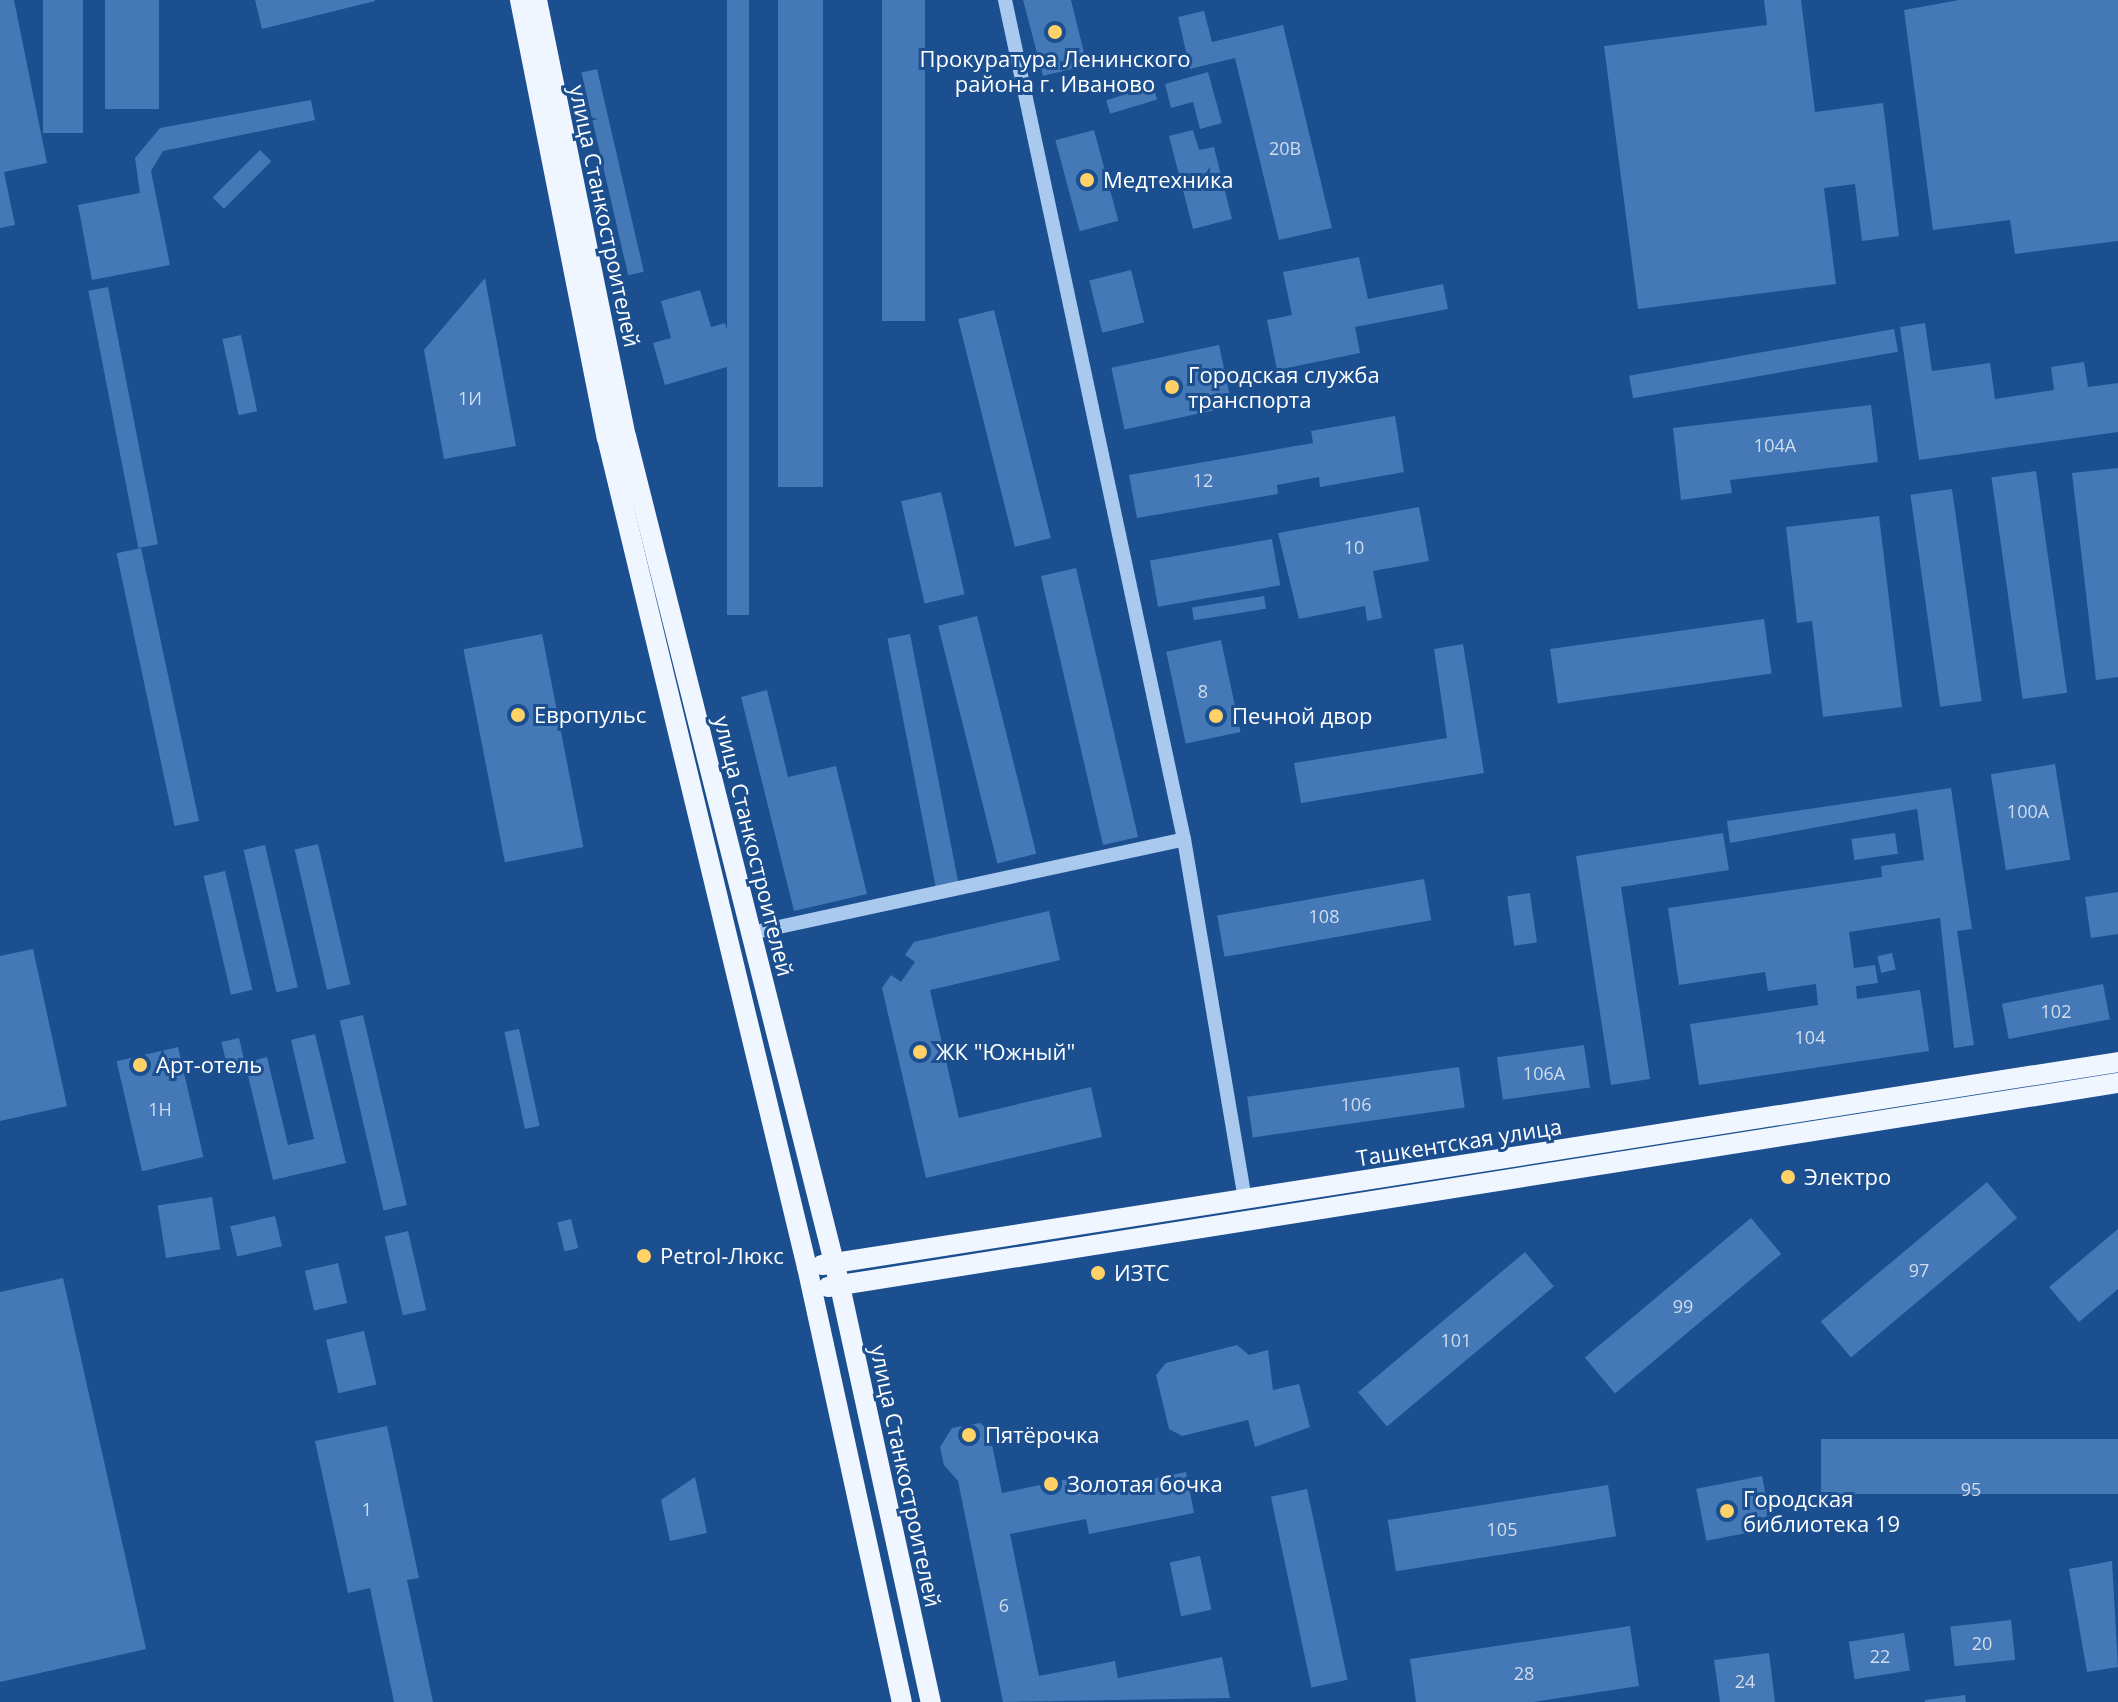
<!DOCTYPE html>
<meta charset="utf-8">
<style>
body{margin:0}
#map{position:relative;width:2118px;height:1702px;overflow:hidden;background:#1b4f8f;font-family:"Open Sans",sans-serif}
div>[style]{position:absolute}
.building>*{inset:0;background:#4478b7;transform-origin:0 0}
.minor>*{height:14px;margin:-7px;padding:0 7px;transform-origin:7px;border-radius:7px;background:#a9c9ee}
.major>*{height:20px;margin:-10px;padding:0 10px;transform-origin:10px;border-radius:10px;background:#f0f6ff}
.dots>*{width:22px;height:22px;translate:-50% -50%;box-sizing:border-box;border:4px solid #1b4f8f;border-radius:50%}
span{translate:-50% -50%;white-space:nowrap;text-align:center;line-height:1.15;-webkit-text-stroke:6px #1b4f8f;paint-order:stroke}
.number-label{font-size:18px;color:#d0dded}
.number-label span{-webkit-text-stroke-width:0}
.poi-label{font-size:22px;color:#fff}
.left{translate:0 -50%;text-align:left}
.street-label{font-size:22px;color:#fff}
</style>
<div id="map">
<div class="building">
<div style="clip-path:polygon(0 0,14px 0,47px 163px,4px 172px,15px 225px,0 228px)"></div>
<div style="left:43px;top:0;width:40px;height:133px"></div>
<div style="left:105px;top:0;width:54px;height:109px"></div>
<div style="clip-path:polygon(255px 0,375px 0,375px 1px,262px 29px)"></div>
<div style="left:727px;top:0;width:22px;height:615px"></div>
<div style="left:778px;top:0;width:45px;height:487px"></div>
<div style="left:882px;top:0;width:43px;height:321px"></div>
<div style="clip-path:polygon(1023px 0,1071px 0,1087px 65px,1043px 76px)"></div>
<div style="clip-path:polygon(1764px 0,1801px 0,1815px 112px,1883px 103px,1899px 236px,1862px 241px,1855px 184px,1824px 188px,1836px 284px,1638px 309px,1604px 46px,1767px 25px)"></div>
<div style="clip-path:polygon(1959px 0,2118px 0,2118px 241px,2015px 254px,2010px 220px,1933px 230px,1904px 10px)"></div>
<div style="clip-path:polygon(1204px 11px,1212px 42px,1283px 25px,1332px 228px,1279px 240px,1235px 58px,1190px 69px,1178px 17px)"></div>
<div style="left:597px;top:69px;width:208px;height:16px;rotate:77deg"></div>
<div style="clip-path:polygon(1208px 72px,1222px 123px,1200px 129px,1193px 102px,1171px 108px,1165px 84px)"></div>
<div style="left:1153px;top:86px;width:14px;height:49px;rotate:73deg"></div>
<div style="clip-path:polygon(311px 100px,315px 120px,163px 151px,151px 171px,170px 265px,92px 280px,78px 205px,140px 193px,135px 158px,160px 128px)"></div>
<div style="left:1094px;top:130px;width:94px;height:40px;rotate:75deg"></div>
<div style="clip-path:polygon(1193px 130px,1199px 150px,1214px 147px,1232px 219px,1193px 229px,1169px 136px)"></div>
<div style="left:260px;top:150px;width:16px;height:67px;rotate:45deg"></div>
<div style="clip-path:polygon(1359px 257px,1368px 299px,1443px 284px,1448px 309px,1355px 327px,1360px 353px,1277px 370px,1267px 320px,1292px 315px,1283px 272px)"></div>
<div style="left:1131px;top:270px;width:54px;height:43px;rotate:76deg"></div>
<div style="clip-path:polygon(485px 278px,516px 446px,444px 459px,424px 350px)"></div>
<div style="left:108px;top:287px;width:262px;height:20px;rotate:79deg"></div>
<div style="clip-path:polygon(700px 290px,711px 327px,725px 323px,737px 364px,665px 385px,653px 343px,671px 338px,661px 301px)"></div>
<div style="left:994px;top:310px;width:235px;height:37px;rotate:76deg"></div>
<div style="clip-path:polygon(1925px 323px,1932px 371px,1990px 363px,1995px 399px,2054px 390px,2051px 367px,2084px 362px,2088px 387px,2118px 383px,2118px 432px,1919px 460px,1900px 327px)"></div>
<div style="left:1894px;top:329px;width:23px;height:269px;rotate:80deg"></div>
<div style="left:241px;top:335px;width:78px;height:19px;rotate:78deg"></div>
<div style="left:1219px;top:345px;width:63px;height:110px;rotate:78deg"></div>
<div style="clip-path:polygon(1871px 405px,1878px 462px,1730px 480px,1732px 493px,1681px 500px,1673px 428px)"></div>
<div style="clip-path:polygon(1395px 416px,1404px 472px,1320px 487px,1319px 477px,1277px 485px,1278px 494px,1137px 518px,1129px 475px,1313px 443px,1311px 431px)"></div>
<div style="clip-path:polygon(2118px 468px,2118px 677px,2096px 680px,2072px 473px)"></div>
<div style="left:2036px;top:471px;width:224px;height:45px;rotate:82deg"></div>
<div style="left:1952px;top:489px;width:214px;height:42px;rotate:82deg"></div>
<div style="left:941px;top:492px;width:105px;height:41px;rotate:77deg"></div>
<div style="clip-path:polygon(1419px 507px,1429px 561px,1373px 571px,1382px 618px,1367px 621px,1365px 606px,1299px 619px,1278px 533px)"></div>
<div style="clip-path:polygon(1879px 516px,1902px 707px,1823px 717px,1812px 621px,1797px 623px,1786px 527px)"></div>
<div style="left:1272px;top:539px;width:47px;height:124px;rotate:80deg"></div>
<div style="left:141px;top:548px;width:279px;height:25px;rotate:78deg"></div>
<div style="left:1076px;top:568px;width:276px;height:36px;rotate:77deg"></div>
<div style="left:1264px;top:596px;width:13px;height:73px;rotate:81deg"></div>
<div style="left:977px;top:616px;width:245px;height:40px;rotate:76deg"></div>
<div style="left:1764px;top:619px;width:55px;height:216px;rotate:82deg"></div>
<div style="left:542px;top:634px;width:217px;height:80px;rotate:79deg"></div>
<div style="left:910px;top:634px;width:259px;height:23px;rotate:79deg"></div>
<div style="left:1221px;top:640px;width:94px;height:56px;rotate:78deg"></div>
<div style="clip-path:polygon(1463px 644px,1484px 773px,1301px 803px,1294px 763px,1447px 738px,1434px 649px)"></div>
<div style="clip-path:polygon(767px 690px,788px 777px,836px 766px,867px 894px,794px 911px,741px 697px)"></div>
<div style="left:2055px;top:764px;width:97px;height:65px;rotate:81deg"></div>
<div style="clip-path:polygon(1951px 788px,1972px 929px,1957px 931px,1974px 1045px,1954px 1048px,1940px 918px,1849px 932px,1854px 968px,1875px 965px,1878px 983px,1856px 986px,1857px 999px,1920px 990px,1929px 1051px,1699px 1085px,1690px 1024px,1818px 1005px,1816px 984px,1768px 991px,1765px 972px,1679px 985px,1668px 908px,1882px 877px,1881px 866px,1924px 860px,1917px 809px,1730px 843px,1727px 821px)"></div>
<div style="clip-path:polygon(1723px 833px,1729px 870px,1621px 887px,1650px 1079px,1611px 1085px,1576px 856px)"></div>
<div style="left:1895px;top:833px;width:21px;height:44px;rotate:82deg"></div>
<div style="left:318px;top:844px;width:144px;height:24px;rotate:77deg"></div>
<div style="left:265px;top:845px;width:146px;height:22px;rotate:77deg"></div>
<div style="left:225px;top:871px;width:122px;height:22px;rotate:77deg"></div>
<div style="left:1424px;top:879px;width:42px;height:210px;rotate:80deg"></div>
<div style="clip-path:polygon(2118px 892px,2118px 934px,2091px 938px,2085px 897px)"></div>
<div style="left:1530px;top:893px;width:50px;height:23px;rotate:82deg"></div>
<div style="clip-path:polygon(1049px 911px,1060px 960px,930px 990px,959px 1118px,1091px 1087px,1102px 1137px,926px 1178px,882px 988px,891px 975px,901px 982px,915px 962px,905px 955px,914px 942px)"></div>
<div style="clip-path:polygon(33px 949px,67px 1106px,0 1121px,0 956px)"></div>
<div style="left:1892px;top:953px;width:17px;height:15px;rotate:77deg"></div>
<div style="left:2103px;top:984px;width:36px;height:103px;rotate:79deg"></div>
<div style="left:363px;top:1015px;width:195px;height:24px;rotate:77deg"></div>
<div style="left:519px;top:1029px;width:99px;height:15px;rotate:78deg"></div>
<div style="clip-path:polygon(315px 1034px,346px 1163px,273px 1180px,245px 1063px,267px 1057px,288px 1145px,314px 1139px,291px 1040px)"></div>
<div style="left:239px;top:1038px;width:26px;height:18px;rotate:77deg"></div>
<div style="left:1584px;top:1045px;width:43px;height:88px;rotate:82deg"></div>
<div style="left:178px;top:1047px;width:113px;height:63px;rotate:77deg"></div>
<div style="left:1459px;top:1067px;width:41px;height:214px;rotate:82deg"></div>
<div style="left:1987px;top:1182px;width:47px;height:217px;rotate:50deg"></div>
<div style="left:212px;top:1197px;width:53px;height:55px;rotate:81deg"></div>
<div style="left:275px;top:1216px;width:31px;height:46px;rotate:77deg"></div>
<div style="left:1751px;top:1218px;width:47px;height:217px;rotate:50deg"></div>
<div style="left:571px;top:1219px;width:30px;height:14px;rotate:76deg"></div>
<div style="clip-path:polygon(2118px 1229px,2118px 1289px,2079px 1322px,2049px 1287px)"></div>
<div style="left:408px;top:1231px;width:81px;height:24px;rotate:77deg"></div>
<div style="left:1525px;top:1252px;width:45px;height:218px;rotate:50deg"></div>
<div style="left:338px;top:1263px;width:41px;height:34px;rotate:77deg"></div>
<div style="clip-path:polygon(63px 1278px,146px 1649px,0 1682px,0 1292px)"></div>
<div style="left:364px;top:1331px;width:55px;height:39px;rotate:77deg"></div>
<div style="clip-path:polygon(1237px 1345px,1249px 1355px,1268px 1350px,1273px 1390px,1299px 1384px,1310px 1427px,1255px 1447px,1248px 1420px,1182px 1436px,1169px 1429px,1156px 1375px,1166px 1363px)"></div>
<div style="clip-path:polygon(980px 1423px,989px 1430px,1002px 1493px,1078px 1477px,1081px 1493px,1186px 1472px,1194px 1513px,1089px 1534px,1086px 1519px,1010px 1534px,1039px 1676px,1115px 1661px,1118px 1678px,1222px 1657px,1230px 1698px,1003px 1702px,958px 1481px,944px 1465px,940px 1447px,952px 1428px)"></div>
<div style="clip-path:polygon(387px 1426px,419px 1578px,407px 1580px,433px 1702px,394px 1702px,370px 1588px,348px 1593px,315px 1441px)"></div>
<div style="left:2118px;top:1439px;width:55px;height:297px;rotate:90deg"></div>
<div style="left:1762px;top:1476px;width:53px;height:67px;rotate:79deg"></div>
<div style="clip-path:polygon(695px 1477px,707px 1533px,670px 1541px,661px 1500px)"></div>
<div style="left:1608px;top:1485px;width:52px;height:223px;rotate:81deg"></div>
<div style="left:1307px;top:1489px;width:195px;height:37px;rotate:78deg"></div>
<div style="left:1200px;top:1556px;width:55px;height:31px;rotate:78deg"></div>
<div style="clip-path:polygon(2112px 1561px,2118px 1667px,2087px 1672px,2069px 1569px)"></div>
<div style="left:2011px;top:1620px;width:40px;height:61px;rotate:84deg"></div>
<div style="clip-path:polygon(1630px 1626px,1639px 1686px,1533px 1702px,1416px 1702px,1410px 1659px)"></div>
<div style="left:1904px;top:1633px;width:38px;height:56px;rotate:81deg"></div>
<div style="clip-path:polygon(1769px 1653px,1775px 1702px,1720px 1702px,1714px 1660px)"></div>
<div style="clip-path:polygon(1965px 1695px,1966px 1702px,1925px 1702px,1925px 1700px)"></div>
</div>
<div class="minor">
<div style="left:1005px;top:0;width:858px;rotate:77.96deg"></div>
<div style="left:1184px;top:839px;width:366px;rotate:80.4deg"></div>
<div style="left:751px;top:933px;width:443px;rotate:-12.2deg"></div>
</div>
<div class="major">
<div style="left:520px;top:0;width:447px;rotate:78.8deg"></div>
<div style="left:607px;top:438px;width:853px;rotate:76.44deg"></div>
<div style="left:807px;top:1267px;width:445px;rotate:77.7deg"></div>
<div style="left:537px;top:0;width:445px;rotate:78.5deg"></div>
<div style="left:626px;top:436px;width:877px;rotate:75.87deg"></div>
<div style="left:840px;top:1286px;width:426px;rotate:77.7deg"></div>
<div style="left:822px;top:1265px;width:1312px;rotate:-8.9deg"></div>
<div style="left:828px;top:1287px;width:1306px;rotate:-8.99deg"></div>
</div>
<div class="dots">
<div style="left:1055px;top:32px;background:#ffd166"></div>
<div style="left:1087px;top:180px;background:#ffd166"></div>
<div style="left:1172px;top:387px;background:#ffd166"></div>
<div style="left:518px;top:715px;background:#ffd166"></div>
<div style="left:1216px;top:716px;background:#ffd166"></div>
<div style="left:920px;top:1052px;background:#ffd166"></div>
<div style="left:140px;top:1065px;background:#ffd166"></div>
<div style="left:1788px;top:1177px;background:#ffd166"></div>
<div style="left:644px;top:1256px;background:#ffd166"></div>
<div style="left:1098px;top:1273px;background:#ffd166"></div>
<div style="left:969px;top:1435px;background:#ffd166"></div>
<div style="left:1051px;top:1484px;background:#ffd166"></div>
<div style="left:1727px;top:1511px;background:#ffd166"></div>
</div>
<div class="number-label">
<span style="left:1285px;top:148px">20В</span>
<span style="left:470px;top:398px">1И</span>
<span style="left:1775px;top:445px">104А</span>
<span style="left:1203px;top:480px">12</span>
<span style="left:1354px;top:547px">10</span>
<span style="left:1203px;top:691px">8</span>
<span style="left:2028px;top:811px">100А</span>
<span style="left:1324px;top:916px">108</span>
<span style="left:2056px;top:1011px">102</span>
<span style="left:1810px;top:1037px">104</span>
<span style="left:1544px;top:1073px">106А</span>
<span style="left:1356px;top:1104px">106</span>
<span style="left:160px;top:1109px">1Н</span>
<span style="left:1919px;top:1270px">97</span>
<span style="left:1683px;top:1306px">99</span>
<span style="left:1456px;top:1340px">101</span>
<span style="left:1971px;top:1489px">95</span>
<span style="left:367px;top:1509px">1</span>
<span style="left:1502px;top:1529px">105</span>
<span style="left:1004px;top:1605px">6</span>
<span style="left:1982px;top:1643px">20</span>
<span style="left:1880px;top:1656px">22</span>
<span style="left:1524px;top:1673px">28</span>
<span style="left:1745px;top:1681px">24</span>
</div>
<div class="poi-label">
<span style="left:1055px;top:71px">Прокуратура Ленинского<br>района г. Иваново</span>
<span class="left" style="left:1103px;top:180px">Медтехника</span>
<span class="left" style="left:1188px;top:387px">Городская служба<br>транспорта</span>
<span class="left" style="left:534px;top:715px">Европульс</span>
<span class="left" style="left:1232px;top:716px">Печной двор</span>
<span class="left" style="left:936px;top:1052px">ЖК "Южный"</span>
<span class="left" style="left:156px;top:1065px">Арт-отель</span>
<span class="left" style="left:1804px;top:1177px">Электро</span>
<span class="left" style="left:660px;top:1256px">Petrol-Люкс</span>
<span class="left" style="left:1114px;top:1273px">ИЗТС</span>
<span class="left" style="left:985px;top:1435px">Пятёрочка</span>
<span class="left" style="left:1067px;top:1484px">Золотая бочка</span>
<span class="left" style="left:1743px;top:1511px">Городская<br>библиотека 19</span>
</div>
<div class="street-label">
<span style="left:605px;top:216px;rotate:78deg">улица Станкостроителей</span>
<span style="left:754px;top:846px;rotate:76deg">улица Станкостроителей</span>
<span style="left:1459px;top:1142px;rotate:-9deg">Ташкентская улица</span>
<span style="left:906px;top:1476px;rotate:78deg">улица Станкостроителей</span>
</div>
</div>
